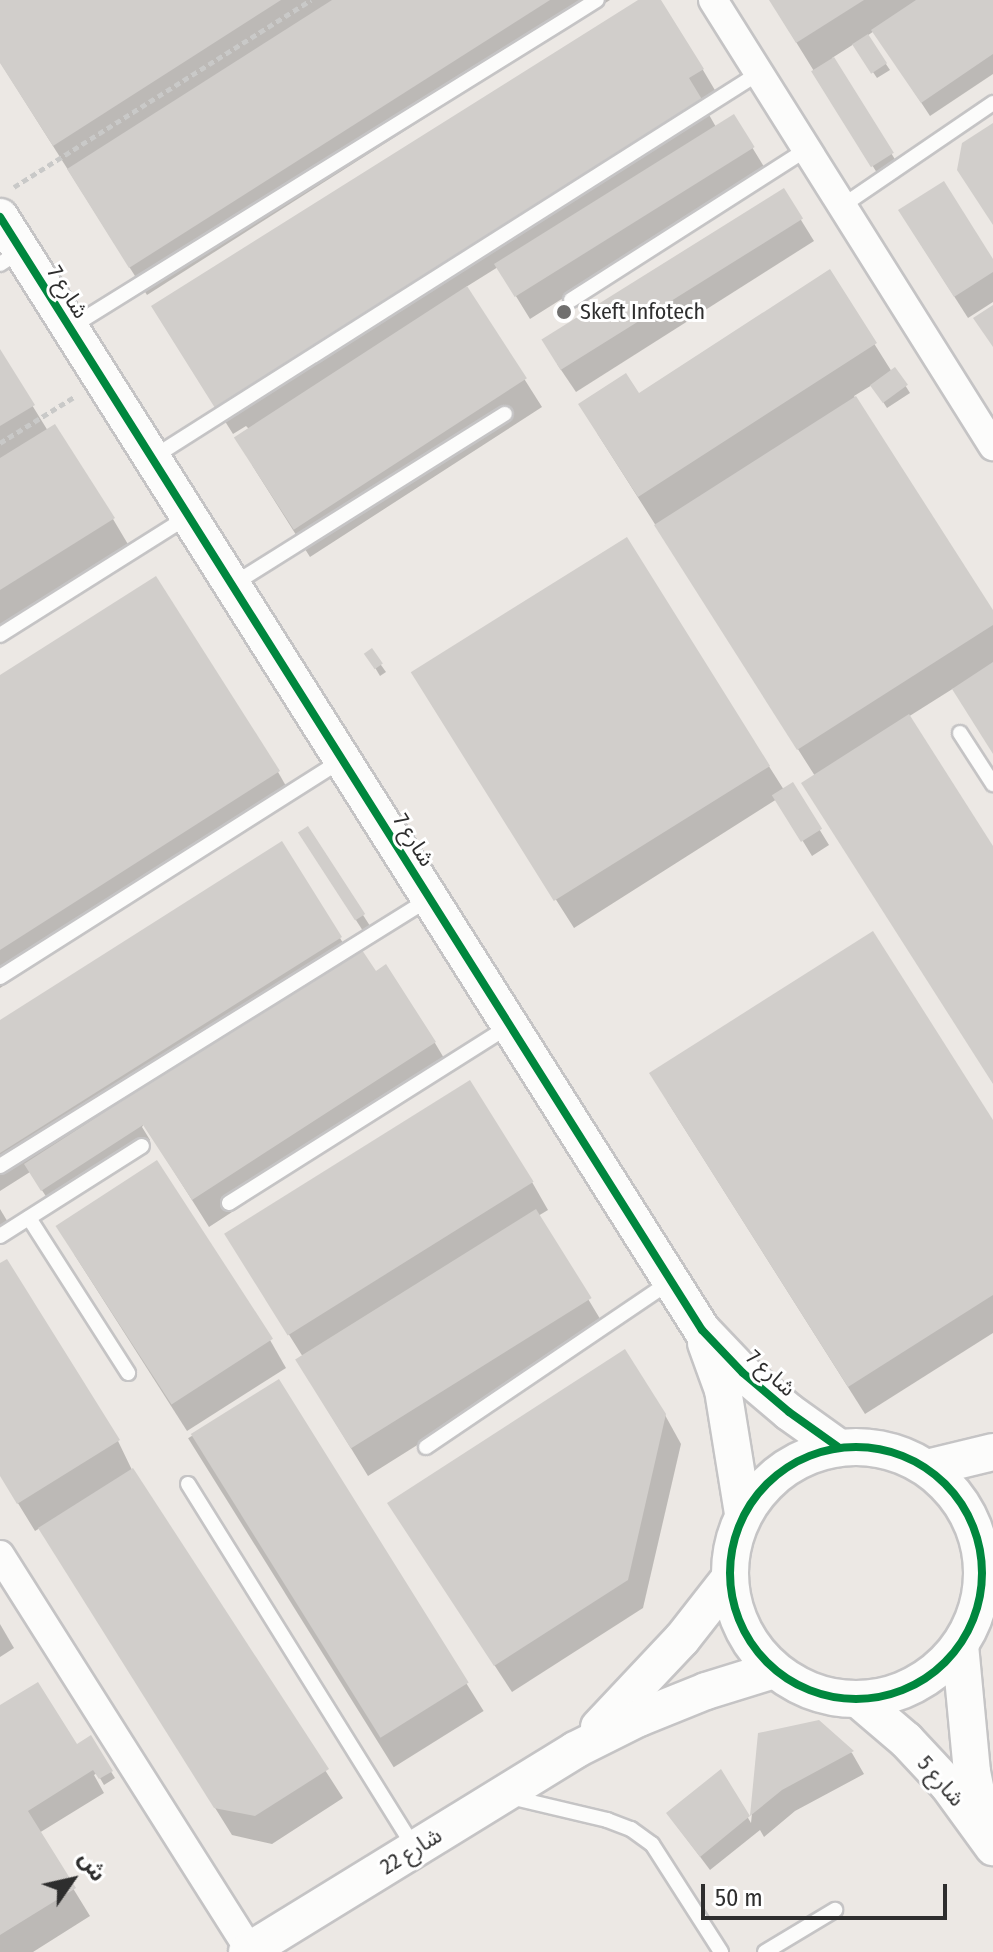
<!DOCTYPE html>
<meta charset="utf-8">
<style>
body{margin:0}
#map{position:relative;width:993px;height:1952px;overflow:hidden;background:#ece8e4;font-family:"Fira Sans Condensed","Noto Sans Arabic",sans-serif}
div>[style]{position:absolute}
.shadow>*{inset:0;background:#0003;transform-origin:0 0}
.building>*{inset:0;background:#d1cecb;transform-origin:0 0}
.path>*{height:5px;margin-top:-2.5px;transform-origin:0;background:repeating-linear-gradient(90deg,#c9c9c8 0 6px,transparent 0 10px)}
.roads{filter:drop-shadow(2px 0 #c5c4c5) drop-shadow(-2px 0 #c5c4c5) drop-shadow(0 2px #c5c4c5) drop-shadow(0 -2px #c5c4c5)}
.service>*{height:14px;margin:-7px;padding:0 7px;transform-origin:7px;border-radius:7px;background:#fcfcfb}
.minor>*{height:28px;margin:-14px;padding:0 14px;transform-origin:14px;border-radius:14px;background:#fcfcfb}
.tertiary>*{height:36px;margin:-18px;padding:0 18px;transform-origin:18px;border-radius:18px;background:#fcfcfb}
.tertiary>.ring{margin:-18px;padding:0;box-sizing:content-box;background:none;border:36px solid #fcfcfb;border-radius:50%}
.cycleway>*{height:8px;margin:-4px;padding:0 4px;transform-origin:4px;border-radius:4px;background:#00873e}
.cycleway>.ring{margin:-4px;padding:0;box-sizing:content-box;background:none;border:8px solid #00873e;border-radius:50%}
.dots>*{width:22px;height:22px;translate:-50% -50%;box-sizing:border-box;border:4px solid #fff;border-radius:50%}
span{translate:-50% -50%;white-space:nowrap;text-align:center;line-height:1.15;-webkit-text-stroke:6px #fff;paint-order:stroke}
.street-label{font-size:22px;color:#2e2e2e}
.poi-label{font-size:22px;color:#2e2e2e}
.left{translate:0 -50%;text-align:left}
.north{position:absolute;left:32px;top:1840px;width:80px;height:80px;-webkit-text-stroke:6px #fff;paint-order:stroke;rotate:56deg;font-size:22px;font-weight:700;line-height:32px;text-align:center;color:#2e2e2e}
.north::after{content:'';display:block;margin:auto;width:28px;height:36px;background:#2e2e2e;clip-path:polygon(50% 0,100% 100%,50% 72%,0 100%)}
.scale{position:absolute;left:701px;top:1884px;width:246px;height:36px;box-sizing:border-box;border:4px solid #2e2e2e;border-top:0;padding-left:10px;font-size:24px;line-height:28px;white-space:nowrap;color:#2e2e2e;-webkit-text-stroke:6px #fff;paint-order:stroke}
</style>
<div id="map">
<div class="shadow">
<div style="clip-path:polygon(0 0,610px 0,147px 295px,0 62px)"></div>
<div style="clip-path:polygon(642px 0,658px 0,703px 70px,719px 97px,704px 106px,716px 127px,733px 116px,766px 170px,530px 319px,498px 267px,466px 287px,542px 407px,310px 557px,252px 465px,249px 429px,246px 426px,233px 434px,170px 334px)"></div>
<div style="clip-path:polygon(770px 0,993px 0,993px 74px,930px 116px,874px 31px,867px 36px,890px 70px,877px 78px,854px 44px,832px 58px,901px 169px,882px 181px)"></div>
<div style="clip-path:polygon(783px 191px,814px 241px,576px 392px,557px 364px)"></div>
<div style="clip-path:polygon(913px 232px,993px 263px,993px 302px,968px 318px)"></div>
<div style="clip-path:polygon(829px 272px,892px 372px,895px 369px,910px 393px,887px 408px,872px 385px,854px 396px,993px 614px,993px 752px,954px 688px,908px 717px,993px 850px,993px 1083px,815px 776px,597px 433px,638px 395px)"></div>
<div style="clip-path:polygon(0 353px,48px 431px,113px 519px,129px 546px,0 628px)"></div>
<div style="clip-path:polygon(626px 540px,784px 790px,792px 785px,829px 845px,812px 856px,777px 799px,574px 928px,430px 702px)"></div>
<div style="clip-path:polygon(371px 651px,386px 672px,380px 676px,367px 654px)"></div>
<div style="clip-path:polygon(0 678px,278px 772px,294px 800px,0 988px)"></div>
<div style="clip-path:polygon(309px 848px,363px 915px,372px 929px,365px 934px)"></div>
<div style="clip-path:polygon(340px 938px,351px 956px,375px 974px,435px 1043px,451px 1070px,209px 1227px,144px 1124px,142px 1127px,150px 1140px,51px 1204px,30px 1172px,0 1191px,0 1022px)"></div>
<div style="clip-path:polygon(667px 1101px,993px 1124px,993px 1333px,865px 1414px)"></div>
<div style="clip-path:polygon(532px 1182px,548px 1210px,538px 1216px,605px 1327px,368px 1476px,314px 1388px,303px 1357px,244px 1263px)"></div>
<div style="clip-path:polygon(0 1209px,12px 1229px,0 1236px)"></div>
<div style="clip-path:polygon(74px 1254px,270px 1340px,286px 1368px,187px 1431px)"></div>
<div style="clip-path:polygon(6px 1262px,118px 1441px,132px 1470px,343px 1798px,272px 1844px,232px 1835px,40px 1528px,35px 1531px,0 1474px,0 1266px)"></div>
<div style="left:278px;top:1382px;width:388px;height:106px;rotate:58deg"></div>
<div style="clip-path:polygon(665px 1415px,681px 1444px,643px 1608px,512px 1692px,389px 1504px)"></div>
<div style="clip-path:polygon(0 1624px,14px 1648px,0 1657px)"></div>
<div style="clip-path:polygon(0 1707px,76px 1747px,90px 1738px,115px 1778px,104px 1785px,97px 1773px,94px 1775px,104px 1793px,39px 1833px,90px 1916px,33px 1952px,0 1952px)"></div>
<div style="clip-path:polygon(818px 1722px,852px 1753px,864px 1774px,795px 1811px,764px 1837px,760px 1830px,710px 1870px,668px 1814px,721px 1772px,751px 1823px,760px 1734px)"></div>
</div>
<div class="building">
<div style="clip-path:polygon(0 0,281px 0,53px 146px,0 63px)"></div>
<div style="clip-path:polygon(332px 0,550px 0,129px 268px,67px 169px)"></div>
<div style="clip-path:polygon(638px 0,661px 0,704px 69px,689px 78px,703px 101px,215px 408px,151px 306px)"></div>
<div style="clip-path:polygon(769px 0,864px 0,796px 43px)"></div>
<div style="clip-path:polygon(916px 0,993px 0,993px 54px,921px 103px,871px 30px)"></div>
<div style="left:868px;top:34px;width:35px;height:19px;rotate:57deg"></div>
<div style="left:834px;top:57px;width:113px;height:27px;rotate:58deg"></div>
<div style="left:734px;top:114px;width:39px;height:283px;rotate:58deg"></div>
<div style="clip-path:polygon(993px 123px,993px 225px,957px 170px,962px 143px)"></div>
<div style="clip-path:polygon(944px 181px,993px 259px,993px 272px,954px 297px,898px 210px)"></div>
<div style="left:784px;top:188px;width:36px;height:286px;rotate:58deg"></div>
<div style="clip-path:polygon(830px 269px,877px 343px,638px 497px,578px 404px,626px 373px,639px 393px)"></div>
<div style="left:467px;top:286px;width:110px;height:278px;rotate:57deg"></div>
<div style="clip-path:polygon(993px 305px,993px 347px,973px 318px)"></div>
<div style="clip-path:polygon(0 349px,35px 405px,0 426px)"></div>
<div style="left:895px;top:367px;width:22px;height:31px;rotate:54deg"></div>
<div style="clip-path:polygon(856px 396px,993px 610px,993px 625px,797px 750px,654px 525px)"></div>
<div style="clip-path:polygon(55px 424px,115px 518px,0 590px,0 458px)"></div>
<div style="left:627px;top:537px;width:270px;height:255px;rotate:58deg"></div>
<div style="clip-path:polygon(156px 576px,280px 771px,0 950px,0 675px)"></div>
<div style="left:372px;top:648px;width:19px;height:10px;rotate:55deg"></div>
<div style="clip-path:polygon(993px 662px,993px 754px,952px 689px)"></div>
<div style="clip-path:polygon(909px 714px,993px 846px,993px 1084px,801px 783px)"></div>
<div style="left:793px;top:782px;width:55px;height:25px;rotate:58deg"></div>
<div style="left:308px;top:826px;width:105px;height:12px;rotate:57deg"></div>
<div style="clip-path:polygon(282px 841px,342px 937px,0 1153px,0 1020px)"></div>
<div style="clip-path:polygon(873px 931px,993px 1120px,993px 1295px,848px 1387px,649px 1073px)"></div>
<div style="clip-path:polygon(360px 947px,376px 971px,386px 964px,436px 1042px,192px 1200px,143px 1125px,41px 1191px,24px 1164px)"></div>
<div style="left:470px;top:1080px;width:120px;height:290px;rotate:58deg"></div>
<div style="left:157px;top:1160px;width:213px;height:121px;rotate:57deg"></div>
<div style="left:536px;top:1209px;width:105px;height:284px;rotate:58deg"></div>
<div style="clip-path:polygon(7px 1259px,120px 1440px,17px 1504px,0 1476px,0 1263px)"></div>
<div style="clip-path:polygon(625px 1349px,666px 1414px,628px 1580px,494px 1666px,387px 1503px)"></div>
<div style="left:279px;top:1379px;width:358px;height:104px;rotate:58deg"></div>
<div style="clip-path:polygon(133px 1468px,329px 1769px,255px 1816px,214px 1808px,38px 1528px)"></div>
<div style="clip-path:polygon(38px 1682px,77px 1744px,91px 1735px,113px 1771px,99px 1779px,93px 1770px,28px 1811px,76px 1888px,0 1935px,0 1705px)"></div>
<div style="clip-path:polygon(819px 1720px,854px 1751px,782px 1790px,750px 1816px,700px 1857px,666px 1813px,721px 1769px,750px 1816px,758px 1733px)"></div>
</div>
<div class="path">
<div style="left:14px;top:187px;width:351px;rotate:-32.2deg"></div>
<div style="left:0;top:443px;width:87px;rotate:-31.9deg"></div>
</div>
<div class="roads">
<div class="service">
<div style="left:842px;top:206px;width:183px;rotate:-34.3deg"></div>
<div style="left:0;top:264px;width:24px;rotate:-33deg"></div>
<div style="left:571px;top:300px;width:280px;rotate:-32.6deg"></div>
<div style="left:71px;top:327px;width:619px;rotate:-31.87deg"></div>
<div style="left:152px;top:458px;width:719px;rotate:-32.39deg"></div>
<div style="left:232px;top:585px;width:322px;rotate:-32.1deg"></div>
<div style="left:0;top:635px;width:223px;rotate:-32.2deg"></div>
<div style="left:960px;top:733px;width:61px;rotate:57.1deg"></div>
<div style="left:0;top:977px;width:405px;rotate:-32.4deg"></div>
<div style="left:0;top:1166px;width:505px;rotate:-31.9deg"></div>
<div style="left:229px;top:1203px;width:331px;rotate:-32.3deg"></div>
<div style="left:29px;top:1218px;width:184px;rotate:57.4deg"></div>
<div style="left:0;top:1236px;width:168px;rotate:-32.4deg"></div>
<div style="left:426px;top:1447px;width:296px;rotate:-34.1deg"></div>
<div style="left:188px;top:1484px;width:429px;rotate:58.1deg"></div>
<div style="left:510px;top:1797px;width:100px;rotate:13.3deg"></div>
<div style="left:607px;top:1820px;width:26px;rotate:21deg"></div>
<div style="left:631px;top:1829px;width:26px;rotate:36deg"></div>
<div style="left:652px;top:1844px;width:128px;rotate:57.4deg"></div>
<div style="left:765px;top:1952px;width:82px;rotate:-31deg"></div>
</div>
<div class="minor">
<div style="left:713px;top:0;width:527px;rotate:57.88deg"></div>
<div style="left:0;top:1555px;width:467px;rotate:57.7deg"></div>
</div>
<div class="tertiary">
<div style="left:0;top:217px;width:1316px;rotate:57.76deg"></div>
<div style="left:702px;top:1330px;width:59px;rotate:46.4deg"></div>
<div style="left:743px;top:1373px;width:60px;rotate:40.3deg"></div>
<div style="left:789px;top:1412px;width:60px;rotate:35.5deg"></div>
<div style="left:706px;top:1343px;width:50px;rotate:70.1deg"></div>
<div style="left:723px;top:1390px;width:126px;rotate:80.8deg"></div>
<div class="ring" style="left:730px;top:1447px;width:216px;height:216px"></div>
<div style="left:927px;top:1468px;width:68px;rotate:-13.6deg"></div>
<div style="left:960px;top:1645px;width:128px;rotate:84.6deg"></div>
<div style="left:972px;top:1772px;width:54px;rotate:78.3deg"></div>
<div style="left:859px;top:1700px;width:62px;rotate:40.4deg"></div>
<div style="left:906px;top:1740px;width:62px;rotate:47deg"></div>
<div style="left:948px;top:1785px;width:77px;rotate:54deg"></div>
<div style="left:599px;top:1727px;width:121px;rotate:-46.7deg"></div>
<div style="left:682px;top:1639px;width:76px;rotate:-51.9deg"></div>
<div style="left:247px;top:1952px;width:385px;rotate:-31.6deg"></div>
<div style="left:575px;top:1750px;width:72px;rotate:-26.6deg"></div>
<div style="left:639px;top:1718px;width:72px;rotate:-21.9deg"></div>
<div style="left:706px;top:1691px;width:71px;rotate:-17.2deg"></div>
</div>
</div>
<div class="cycleway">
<div style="left:0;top:217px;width:1316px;rotate:57.76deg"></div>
<div style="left:702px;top:1330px;width:59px;rotate:46.4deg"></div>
<div style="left:743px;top:1373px;width:60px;rotate:40.3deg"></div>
<div style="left:789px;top:1412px;width:60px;rotate:35.5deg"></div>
<div class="ring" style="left:730px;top:1447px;width:244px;height:244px"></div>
</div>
<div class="dots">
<div style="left:564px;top:312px;background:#706f6e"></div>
</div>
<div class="street-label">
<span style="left:68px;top:292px;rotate:58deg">شارع 7</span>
<span style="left:414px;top:840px;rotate:58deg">شارع 7</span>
<span style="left:771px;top:1373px;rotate:42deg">شارع 7</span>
<span style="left:941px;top:1781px;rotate:49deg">شارع 5</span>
<span style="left:411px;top:1851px;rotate:-32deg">شارع 22</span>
</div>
<div class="poi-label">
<span class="left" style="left:580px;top:312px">Skeft Infotech</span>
</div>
<div class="north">ش</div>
<div class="scale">50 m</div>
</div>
